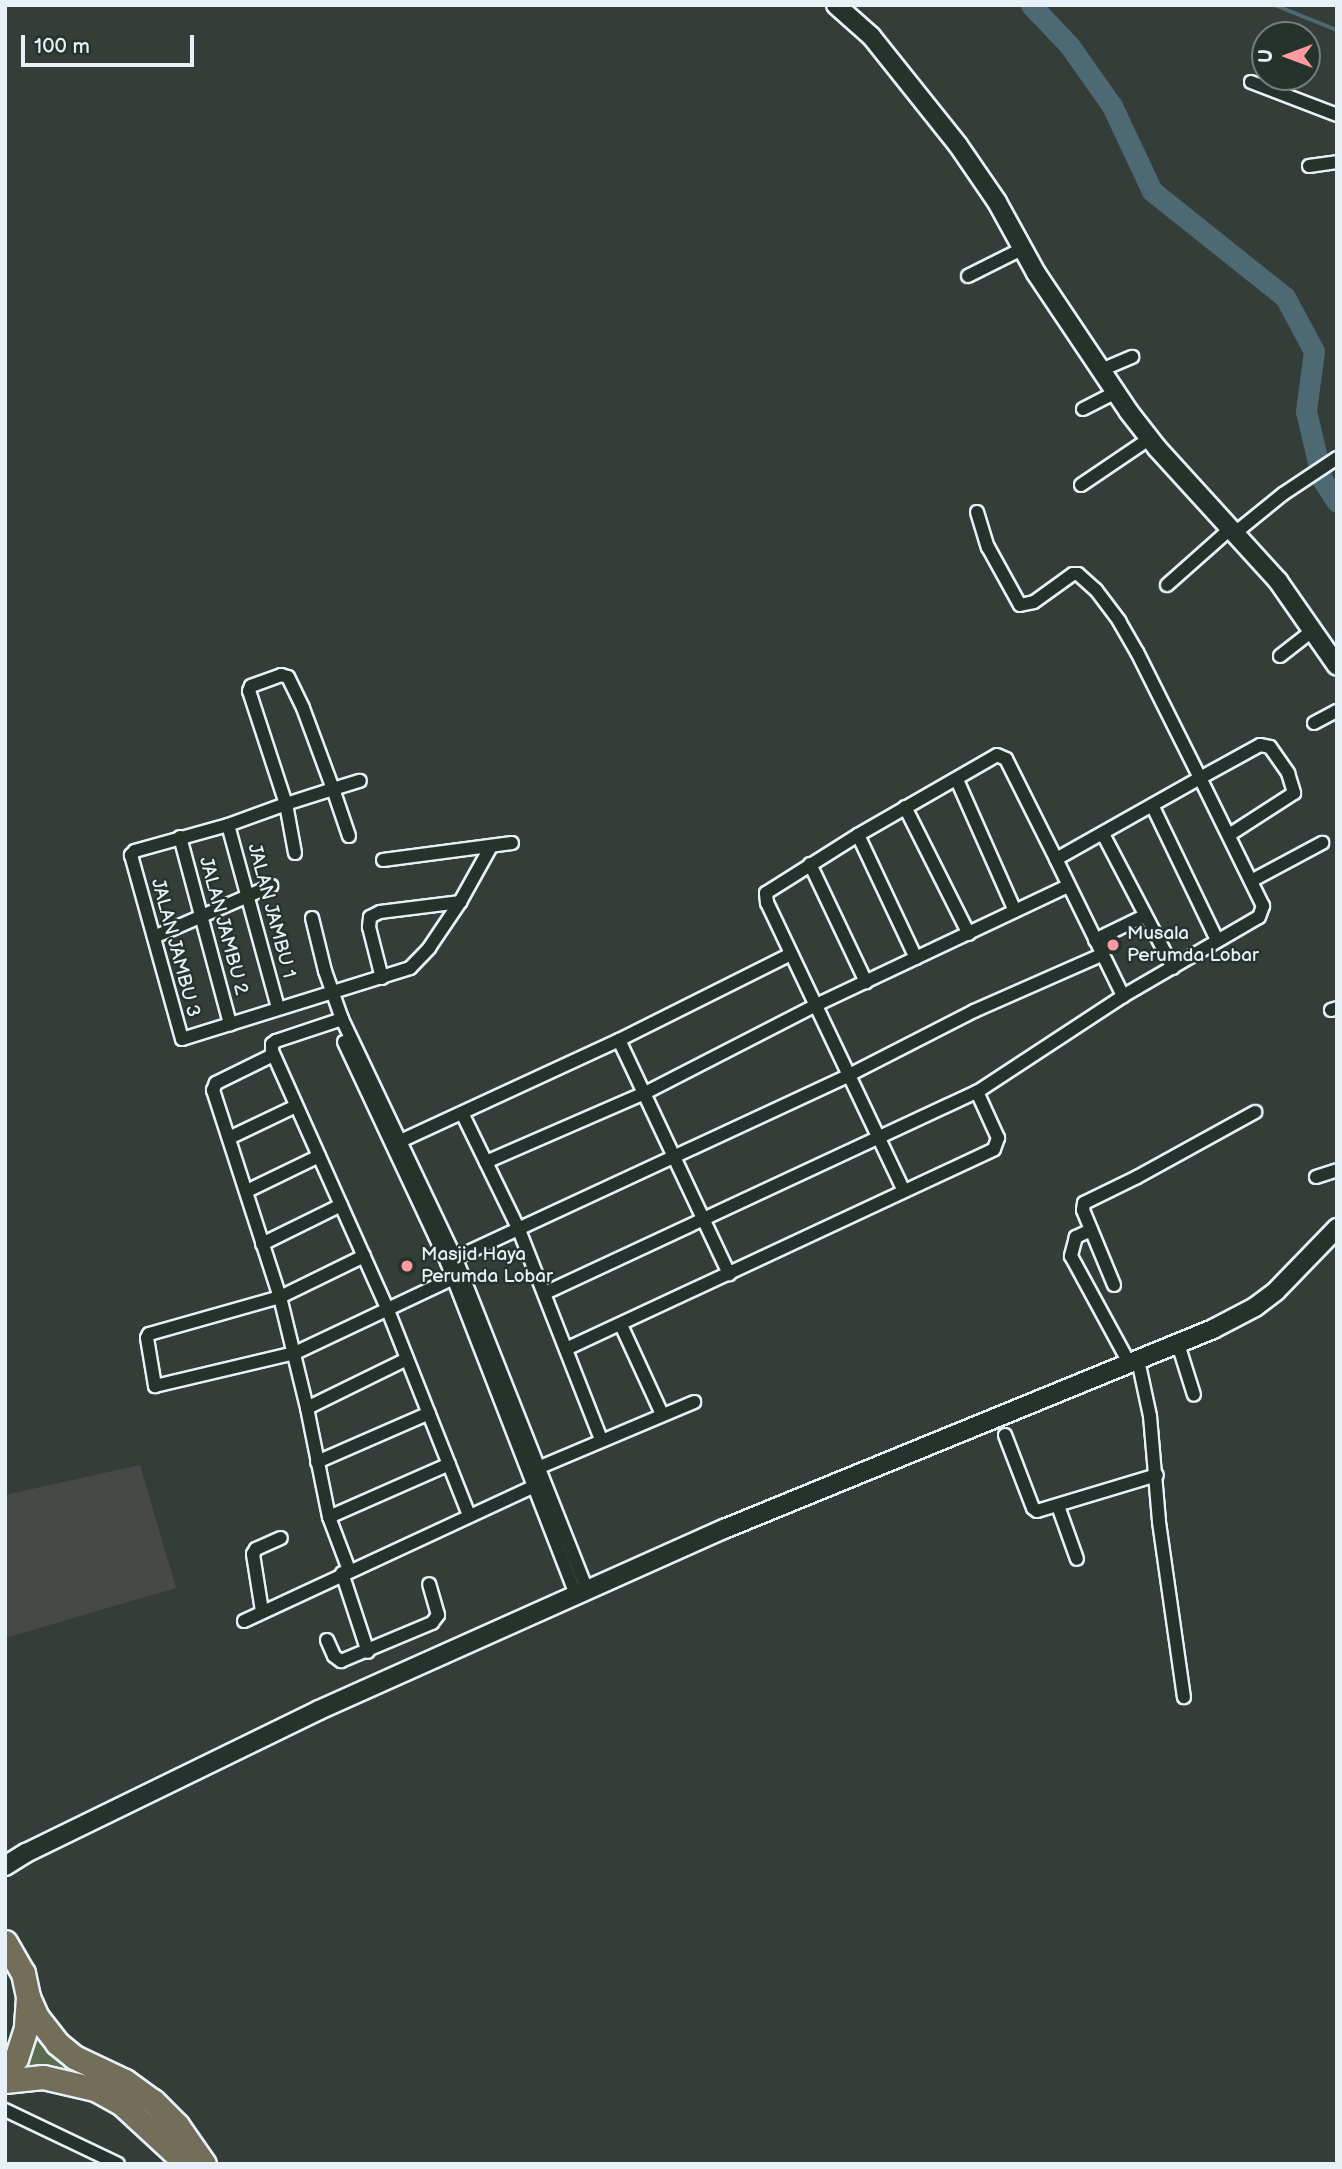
<!DOCTYPE html>
<style>
body{margin:0}
#map{position:relative;width:1342px;height:2169px;overflow:hidden;background:#353d39;font-family:"Balsamiq Sans",sans-serif}
div>[style]{position:absolute}
.built>*{inset:0;background:#474947}
.green>*{inset:0;background:#5c6b4e}
.stream>*{height:3.5px;margin:-1.75px;padding:0 1.75px;transform-origin:1.75px;border-radius:1.75px;background:#4d6973}
.river>*{height:21px;margin:-10.5px;padding:0 10.5px;transform-origin:10.5px;border-radius:10.5px;background:#4d6973}
.roads{filter:drop-shadow(2px 0 #e8f1f8) drop-shadow(-2px 0 #e8f1f8) drop-shadow(0 2px #e8f1f8) drop-shadow(0 -2px #e8f1f8)}
.street>*{height:12px;margin:-6px;padding:0 6px;transform-origin:6px;border-radius:6px;background:#26332d}
.secondary>*{height:18px;margin:-9px;padding:0 9px;transform-origin:9px;border-radius:9px;background:#26332d}
.highway>*{height:23px;margin:-11.5px;padding:0 11.5px;transform-origin:11.5px;border-radius:11.5px;background:#726e59}
.dots>*{width:19px;height:19px;translate:-50% -50%;box-sizing:border-box;border:4px solid #26332d;border-radius:50%}
span{translate:-50% -50%;white-space:nowrap;text-align:center;line-height:1.15;-webkit-text-stroke:5px #26332d;paint-order:stroke}
.street-label{font-size:19px;color:#e8f1f8}
.poi-label{font-size:19px;color:#e8f1f8}
.left{translate:0 -50%;text-align:left}
.frame{position:absolute;inset:0;border:7px solid #e8f1f8;pointer-events:none}
.north{position:absolute;left:1251px;top:21px;width:70px;height:70px;box-sizing:border-box;background:#26332d;border:2px solid #747f7e;border-radius:50%;rotate:270deg;font-size:19px;font-weight:700;line-height:28px;text-align:center;color:#e8f1f8}
.north::after{content:'';display:block;margin:auto;width:24px;height:32px;background:#ff9aa2;clip-path:polygon(50% 0,100% 100%,50% 72%,0 100%)}
.scale{position:absolute;left:21px;top:35px;width:173px;height:32px;box-sizing:border-box;border:4px solid #e8f1f8;border-top:0;padding-left:9px;font-size:21px;line-height:24px;white-space:nowrap;color:#e8f1f8;-webkit-text-stroke:5px #26332d;paint-order:stroke}
</style>
<div id="map">
<div class="built">
<div style="clip-path:polygon(140px 1465px,176px 1588px,5px 1638px,5px 1495px)"></div>
</div>
<div class="green">
<div style="clip-path:polygon(32px 2033px,52px 2057px,133px 2098px,161px 2123px,121px 2098px,16px 2071px)"></div>
</div>
<div class="stream">
<div style="left:1275px;top:5px;width:67px;rotate:22deg"></div>
</div>
<div class="river">
<div style="left:1031px;top:5px;width:55px;rotate:46.5deg"></div>
<div style="left:1069px;top:45px;width:75px;rotate:54.8deg"></div>
<div style="left:1112px;top:106px;width:94px;rotate:64.8deg"></div>
<div style="left:1152px;top:191px;width:170px;rotate:38.6deg"></div>
<div style="left:1285px;top:297px;width:61px;rotate:61.8deg"></div>
<div style="left:1314px;top:351px;width:61px;rotate:97.6deg"></div>
<div style="left:1306px;top:411px;width:70px;rotate:76.8deg"></div>
<div style="left:1322px;top:479px;width:27px;rotate:57deg"></div>
</div>
<div class="roads">
<div class="street">
<div style="left:1251px;top:82px;width:92px;rotate:21deg"></div>
<div style="left:1309px;top:166px;width:28px;rotate:-8deg"></div>
<div style="left:968px;top:276px;width:60px;rotate:-26.6deg"></div>
<div style="left:1101px;top:370px;width:34px;rotate:-23deg"></div>
<div style="left:1083px;top:409px;width:37px;rotate:-27deg"></div>
<div style="left:1081px;top:485px;width:82px;rotate:-34.1deg"></div>
<div style="left:977px;top:512px;width:37px;rotate:73deg"></div>
<div style="left:988px;top:547px;width:66px;rotate:61.1deg"></div>
<div style="left:1020px;top:605px;width:14px;rotate:-12deg"></div>
<div style="left:1034px;top:602px;width:48px;rotate:-35.7deg"></div>
<div style="left:1073px;top:574px;width:5px"></div>
<div style="left:1078px;top:574px;width:24px;rotate:42deg"></div>
<div style="left:1096px;top:590px;width:39px;rotate:53deg"></div>
<div style="left:1119px;top:621px;width:36px;rotate:60deg"></div>
<div style="left:1137px;top:652px;width:141px;rotate:63.4deg"></div>
<div style="left:1200px;top:778px;width:68px;rotate:-28.8deg"></div>
<div style="left:1260px;top:745px;width:10px;rotate:11deg"></div>
<div style="left:1270px;top:747px;width:32px;rotate:55deg"></div>
<div style="left:1288px;top:773px;width:21px;rotate:73deg"></div>
<div style="left:1294px;top:793px;width:77px;rotate:147.1deg"></div>
<div style="left:1235px;top:533px;width:62px;rotate:-39.1deg"></div>
<div style="left:1283px;top:494px;width:65px;rotate:-33.7deg"></div>
<div style="left:1167px;top:585px;width:84px;rotate:-41.6deg"></div>
<div style="left:1280px;top:656px;width:41px;rotate:-38deg"></div>
<div style="left:1314px;top:723px;width:26px;rotate:-28deg"></div>
<div style="left:957px;top:780px;width:143px;rotate:66.1deg"></div>
<div style="left:905px;top:807px;width:142px;rotate:63.3deg"></div>
<div style="left:1153px;top:807px;width:148px;rotate:64.3deg"></div>
<div style="left:228px;top:825px;width:190px;rotate:74.7deg"></div>
<div style="left:1103px;top:834px;width:151px;rotate:62.4deg"></div>
<div style="left:858px;top:835px;width:136px;rotate:64.8deg"></div>
<div style="left:349px;top:836px;width:50px;rotate:-108.8deg"></div>
<div style="left:333px;top:789px;width:28px;rotate:-17deg"></div>
<div style="left:180px;top:837px;width:194px;rotate:75deg"></div>
<div style="left:295px;top:853px;width:50px;rotate:-100.4deg"></div>
<div style="left:286px;top:804px;width:119px;rotate:-108.1deg"></div>
<div style="left:249px;top:691px;width:5px;rotate:-68deg"></div>
<div style="left:251px;top:686px;width:32px;rotate:-20deg"></div>
<div style="left:281px;top:675px;width:7px;rotate:16deg"></div>
<div style="left:288px;top:677px;width:34px;rotate:64deg"></div>
<div style="left:303px;top:708px;width:86px;rotate:69.7deg"></div>
<div style="left:333px;top:789px;width:49px;rotate:162.3deg"></div>
<div style="left:286px;top:804px;width:62px;rotate:160.1deg"></div>
<div style="left:228px;top:825px;width:97px;rotate:164.4deg"></div>
<div style="left:135px;top:851px;width:6px;rotate:135deg"></div>
<div style="left:131px;top:855px;width:191px;rotate:74.5deg"></div>
<div style="left:182px;top:1039px;width:239px;rotate:-17.3deg"></div>
<div style="left:410px;top:968px;width:28px;rotate:-46deg"></div>
<div style="left:429px;top:948px;width:55px;rotate:-56deg"></div>
<div style="left:460px;top:902px;width:62px;rotate:-60.9deg"></div>
<div style="left:383px;top:860px;width:130px;rotate:-7.5deg"></div>
<div style="left:810px;top:864px;width:131px;rotate:64.6deg"></div>
<div style="left:1251px;top:881px;width:81px;rotate:-28.2deg"></div>
<div style="left:312px;top:918px;width:55px;rotate:76.2deg"></div>
<div style="left:325px;top:971px;width:51px;rotate:70.5deg"></div>
<div style="left:342px;top:1019px;width:266px;rotate:64.6deg"></div>
<div style="left:456px;top:1259px;width:358px;rotate:68.4deg"></div>
<div style="left:154px;top:937px;width:128px;rotate:-23.6deg"></div>
<div style="left:1095px;top:940px;width:55px;rotate:-26.1deg"></div>
<div style="left:382px;top:978px;width:53px;rotate:-104.3deg"></div>
<div style="left:369px;top:927px;width:10px;rotate:-84deg"></div>
<div style="left:370px;top:917px;width:11px;rotate:-27deg"></div>
<div style="left:380px;top:912px;width:81px;rotate:-7.1deg"></div>
<div style="left:1331px;top:1010px;width:6px;rotate:-18deg"></div>
<div style="left:342px;top:1019px;width:70px;rotate:161.6deg"></div>
<div style="left:276px;top:1041px;width:5px;rotate:143deg"></div>
<div style="left:272px;top:1044px;width:7px;rotate:90deg"></div>
<div style="left:272px;top:1051px;width:282px;rotate:65.9deg"></div>
<div style="left:387px;top:1308px;width:223px;rotate:68.4deg"></div>
<div style="left:619px;top:1040px;width:259px;rotate:64.8deg"></div>
<div style="left:344px;top:1042px;width:243px;rotate:64.9deg"></div>
<div style="left:447px;top:1262px;width:359px;rotate:68.8deg"></div>
<div style="left:273px;top:1055px;width:64px;rotate:153.8deg"></div>
<div style="left:216px;top:1083px;width:8px;rotate:113deg"></div>
<div style="left:213px;top:1090px;width:218px;rotate:72.1deg"></div>
<div style="left:280px;top:1297px;width:114px;rotate:76.3deg"></div>
<div style="left:307px;top:1408px;width:111px;rotate:78.6deg"></div>
<div style="left:329px;top:1517px;width:57px;rotate:69.3deg"></div>
<div style="left:462px;top:1113px;width:130px;rotate:64deg"></div>
<div style="left:519px;top:1230px;width:225px;rotate:68.6deg"></div>
<div style="left:229px;top:1138px;width:74px;rotate:-25.5deg"></div>
<div style="left:394px;top:1144px;width:248px;rotate:-24.8deg"></div>
<div style="left:619px;top:1040px;width:192px;rotate:-26.6deg"></div>
<div style="left:486px;top:1162px;width:173px;rotate:-23.5deg"></div>
<div style="left:645px;top:1093px;width:192px;rotate:-27.2deg"></div>
<div style="left:816px;top:1005px;width:279px;rotate:-25.3deg"></div>
<div style="left:1316px;top:1177px;width:22px;rotate:-18deg"></div>
<div style="left:903px;top:1189px;width:317px;rotate:-115.4deg"></div>
<div style="left:767px;top:903px;width:10px;rotate:-96deg"></div>
<div style="left:766px;top:893px;width:109px;rotate:-32.2deg"></div>
<div style="left:858px;top:835px;width:160px;rotate:-29.9deg"></div>
<div style="left:997px;top:755px;width:10px;rotate:24deg"></div>
<div style="left:1006px;top:759px;width:112px;rotate:63.4deg"></div>
<div style="left:247px;top:1191px;width:80px;rotate:-25.9deg"></div>
<div style="left:1091px;top:1230px;width:17px;rotate:155deg"></div>
<div style="left:1076px;top:1237px;width:20px;rotate:105deg"></div>
<div style="left:1071px;top:1256px;width:122px;rotate:61.5deg"></div>
<div style="left:262px;top:1244px;width:88px;rotate:-26.3deg"></div>
<div style="left:364px;top:1256px;width:93px;rotate:154deg"></div>
<div style="left:280px;top:1297px;width:136px;rotate:164.2deg"></div>
<div style="left:149px;top:1334px;width:4px;rotate:117deg"></div>
<div style="left:147px;top:1338px;width:49px;rotate:80.5deg"></div>
<div style="left:155px;top:1386px;width:144px;rotate:-13.3deg"></div>
<div style="left:295px;top:1353px;width:176px;rotate:-25.3deg"></div>
<div style="left:447px;top:1262px;width:443px;rotate:-24.9deg"></div>
<div style="left:849px;top:1075px;width:140px;rotate:-27.1deg"></div>
<div style="left:974px;top:1011px;width:139px;rotate:-23.8deg"></div>
<div style="left:1114px;top:1285px;width:81px;rotate:-112.5deg"></div>
<div style="left:1083px;top:1210px;width:7px;rotate:-82deg"></div>
<div style="left:1084px;top:1203px;width:59px;rotate:-26.1deg"></div>
<div style="left:1137px;top:1177px;width:135px;rotate:-28.8deg"></div>
<div style="left:545px;top:1293px;width:476px;rotate:-25deg"></div>
<div style="left:977px;top:1092px;width:175px;rotate:-33.3deg"></div>
<div style="left:1123px;top:996px;width:157px;rotate:-30.2deg"></div>
<div style="left:1259px;top:917px;width:12px;rotate:-70deg"></div>
<div style="left:1263px;top:906px;width:143px;rotate:-116.2deg"></div>
<div style="left:1200px;top:778px;width:165px;rotate:150.6deg"></div>
<div style="left:1056px;top:859px;width:153px;rotate:63.9deg"></div>
<div style="left:621px;top:1325px;width:98px;rotate:65.3deg"></div>
<div style="left:1178px;top:1344px;width:53px;rotate:72.6deg"></div>
<div style="left:566px;top:1349px;width:472px;rotate:-25deg"></div>
<div style="left:994px;top:1149px;width:12px;rotate:-70deg"></div>
<div style="left:998px;top:1138px;width:51px;rotate:-114.5deg"></div>
<div style="left:1138px;top:1360px;width:57px;rotate:77.9deg"></div>
<div style="left:1150px;top:1416px;width:106px;rotate:85.1deg"></div>
<div style="left:1159px;top:1522px;width:177px;rotate:81.9deg"></div>
<div style="left:307px;top:1408px;width:111px;rotate:-26.1deg"></div>
<div style="left:1005px;top:1435px;width:78px;rotate:69deg"></div>
<div style="left:1033px;top:1508px;width:5px;rotate:37deg"></div>
<div style="left:1037px;top:1511px;width:125px;rotate:-16.7deg"></div>
<div style="left:317px;top:1462px;width:122px;rotate:-23.6deg"></div>
<div style="left:533px;top:1470px;width:175px;rotate:-22.9deg"></div>
<div style="left:1058px;top:1506px;width:56px;rotate:70.3deg"></div>
<div style="left:329px;top:1517px;width:131px;rotate:-23.8deg"></div>
<div style="left:342px;top:1573px;width:83px;rotate:71.8deg"></div>
<div style="left:262px;top:1611px;width:58px;rotate:-99deg"></div>
<div style="left:253px;top:1554px;width:6px;rotate:-59deg"></div>
<div style="left:256px;top:1549px;width:27px;rotate:-24deg"></div>
<div style="left:244px;top:1621px;width:325px;rotate:-24.9deg"></div>
<div style="left:327px;top:1640px;width:17px;rotate:66deg"></div>
<div style="left:334px;top:1656px;width:9px;rotate:36deg"></div>
<div style="left:341px;top:1661px;width:99px;rotate:-22.7deg"></div>
<div style="left:432px;top:1623px;width:10px;rotate:-53deg"></div>
<div style="left:438px;top:1615px;width:32px;rotate:-106deg"></div>
<div style="left:5px;top:2110px;width:125px;rotate:25.5deg"></div>
</div>
<div class="secondary">
<div style="left:836px;top:5px;width:47px;rotate:41.5deg"></div>
<div style="left:871px;top:36px;width:139px;rotate:51.4deg"></div>
<div style="left:958px;top:145px;width:69px;rotate:55.6deg"></div>
<div style="left:997px;top:202px;width:81px;rotate:61.2deg"></div>
<div style="left:1036px;top:273px;width:167px;rotate:56.2deg"></div>
<div style="left:1129px;top:412px;width:46px;rotate:52.1deg"></div>
<div style="left:1157px;top:448px;width:180px;rotate:47.7deg"></div>
<div style="left:1278px;top:581px;width:103px;rotate:55.2deg"></div>
<div style="left:5px;top:1866px;width:25px;rotate:-32deg"></div>
<div style="left:26px;top:1853px;width:326px;rotate:-26deg"></div>
<div style="left:319px;top:1710px;width:444px;rotate:-24.1deg"></div>
<div style="left:724px;top:1529px;width:528px;rotate:-22.24deg"></div>
<div style="left:1213px;top:1329px;width:47px;rotate:-27.6deg"></div>
<div style="left:1255px;top:1307px;width:26px;rotate:-37deg"></div>
<div style="left:1276px;top:1291px;width:88px;rotate:-45.9deg"></div>
</div>
<div class="highway">
<div style="left:5px;top:1942px;width:36px;rotate:60deg"></div>
<div style="left:23px;top:1973px;width:25px;rotate:78deg"></div>
<div style="left:28px;top:1997px;width:31px;rotate:94deg"></div>
<div style="left:26px;top:2028px;width:32px;rotate:108deg"></div>
<div style="left:16px;top:2058px;width:18px;rotate:128deg"></div>
<div style="left:28px;top:1997px;width:22px;rotate:66deg"></div>
<div style="left:37px;top:2017px;width:33px;rotate:52deg"></div>
<div style="left:57px;top:2043px;width:22px;rotate:39deg"></div>
<div style="left:74px;top:2057px;width:56px;rotate:25.2deg"></div>
<div style="left:125px;top:2081px;width:34px;rotate:36deg"></div>
<div style="left:153px;top:2101px;width:34px;rotate:45deg"></div>
<div style="left:177px;top:2125px;width:47px;rotate:55.3deg"></div>
<div style="left:5px;top:2081px;width:38px;rotate:-6deg"></div>
<div style="left:43px;top:2077px;width:53px;rotate:13deg"></div>
<div style="left:95px;top:2089px;width:31px;rotate:29deg"></div>
<div style="left:122px;top:2104px;width:88px;rotate:42.7deg"></div>
</div>
</div>
<div class="dots">
<div style="left:1113px;top:945px;background:#ff9aa2"></div>
<div style="left:407px;top:1266px;background:#ff9aa2"></div>
</div>
<div class="street-label">
<span style="left:271px;top:911px;rotate:75deg">JALAN JAMBU 1</span>
<span style="left:223px;top:926px;rotate:75deg">JALAN JAMBU 2</span>
<span style="left:175px;top:948px;rotate:75deg">JALAN JAMBU 3</span>
</div>
<div class="poi-label">
<span class="left" style="left:1127px;top:945px">Musala<br>Perumda Lobar</span>
<span class="left" style="left:421px;top:1266px">Masjid Haya<br>Perumda Lobar</span>
</div>
<div class="frame"></div>
<div class="north">U</div>
<div class="scale">100 m</div>
</div>
